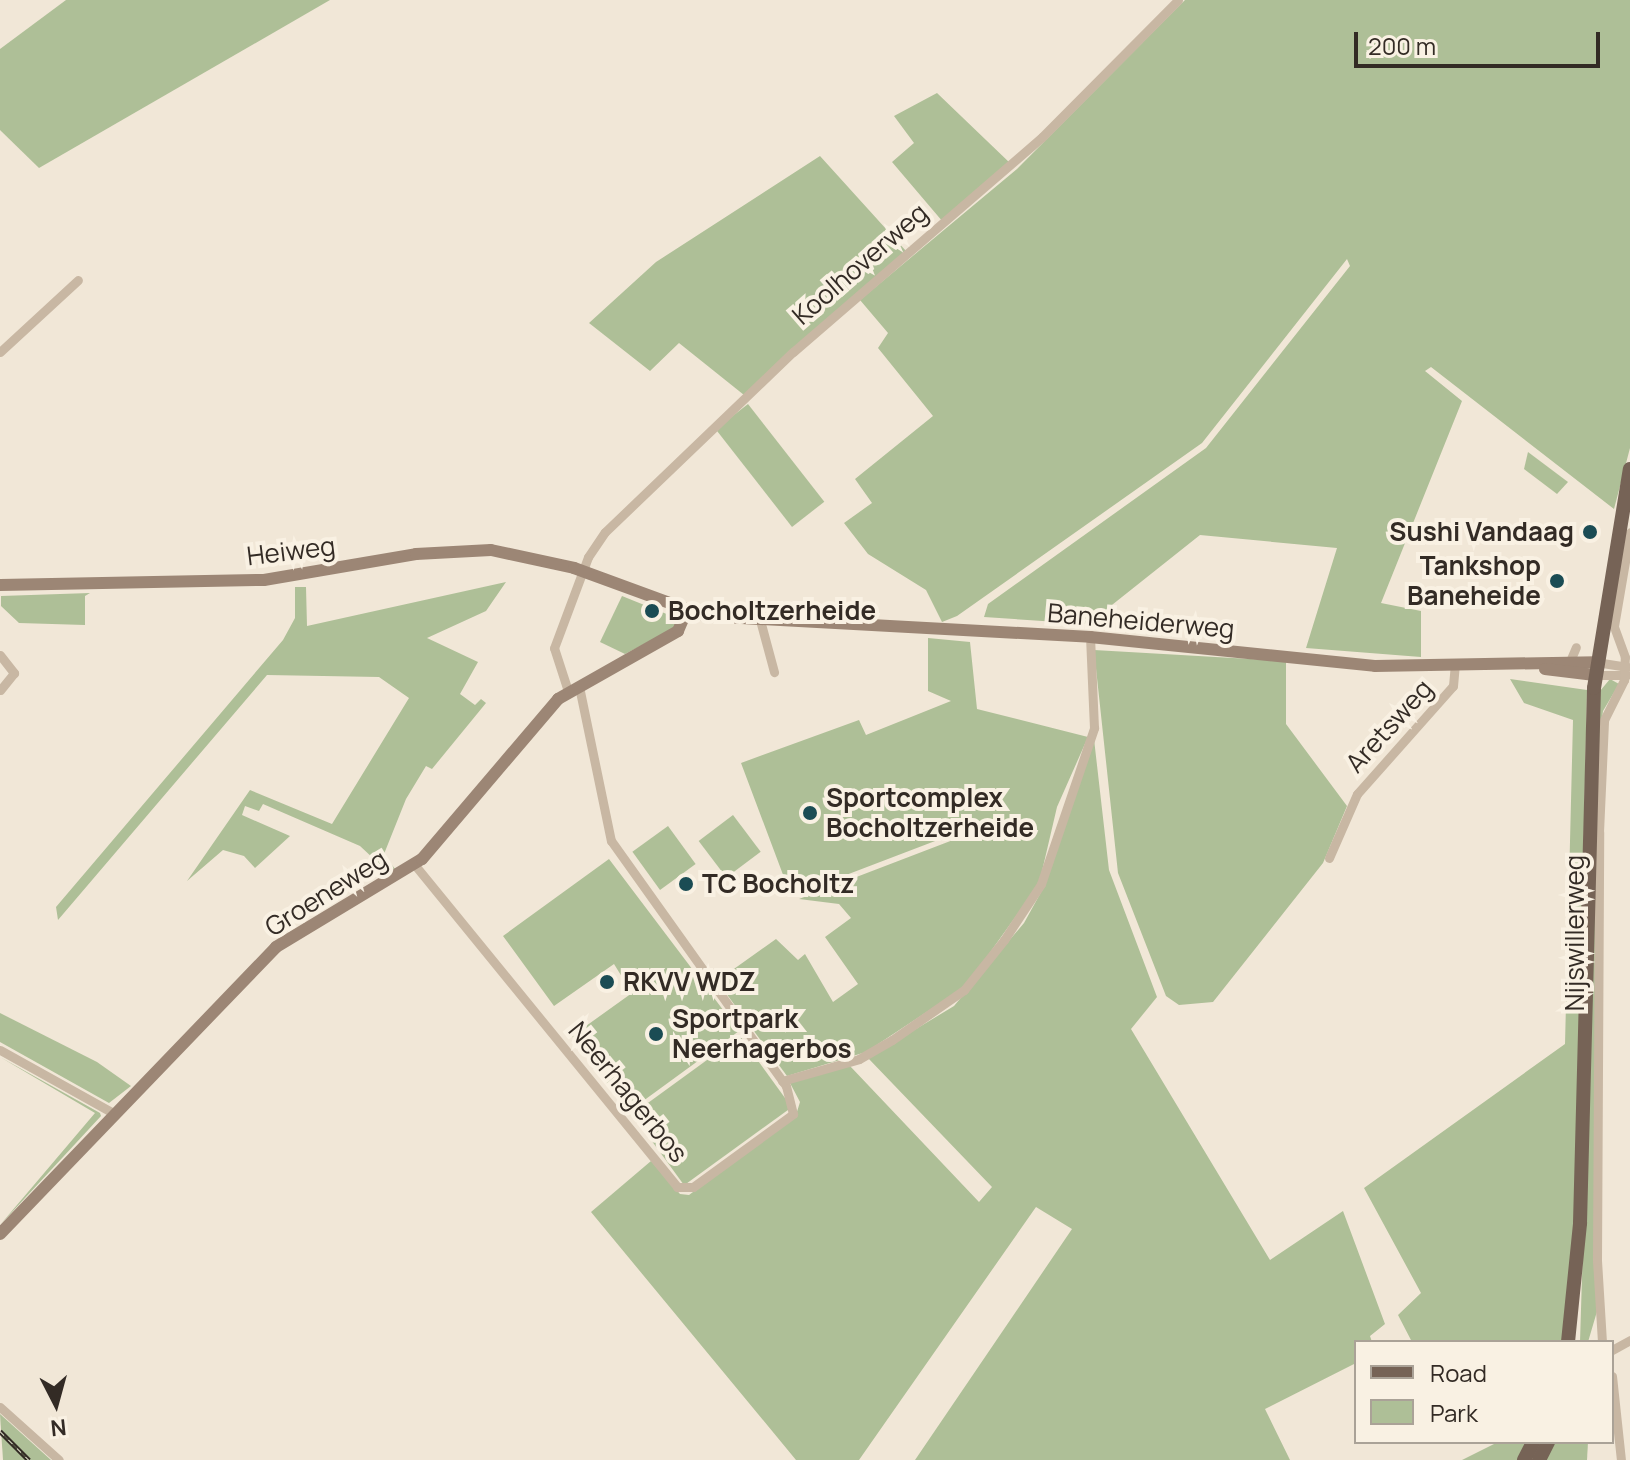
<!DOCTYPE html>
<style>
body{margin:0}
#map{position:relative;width:1630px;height:1460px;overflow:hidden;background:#f1e7d7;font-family:Manrope,sans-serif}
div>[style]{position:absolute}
.green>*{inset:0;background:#aebf97;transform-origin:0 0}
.street>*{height:9px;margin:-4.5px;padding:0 4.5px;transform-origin:4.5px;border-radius:4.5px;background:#c8b7a3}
.secondary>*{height:12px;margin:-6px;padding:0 6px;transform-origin:6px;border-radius:6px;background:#9c8675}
.primary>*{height:14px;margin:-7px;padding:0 7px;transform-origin:7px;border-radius:7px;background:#766356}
.rail>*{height:5px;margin-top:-2.5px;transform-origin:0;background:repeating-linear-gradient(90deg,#f9f1e3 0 6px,#332b25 0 12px);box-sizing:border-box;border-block:2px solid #332b25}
.dots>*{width:22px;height:22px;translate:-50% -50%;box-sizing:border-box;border:4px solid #f9f1e3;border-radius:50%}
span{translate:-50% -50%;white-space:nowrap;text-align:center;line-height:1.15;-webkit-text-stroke:8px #f9f1e3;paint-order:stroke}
.street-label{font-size:26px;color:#332b25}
.poi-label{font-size:26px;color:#332b25;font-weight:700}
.right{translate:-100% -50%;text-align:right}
.left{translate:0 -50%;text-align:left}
.legend{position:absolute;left:1354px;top:1340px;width:260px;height:104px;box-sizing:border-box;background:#f9f1e3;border:2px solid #aaa297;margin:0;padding:10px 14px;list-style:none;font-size:24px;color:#332b25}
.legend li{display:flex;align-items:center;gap:16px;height:40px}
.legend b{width:40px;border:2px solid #aaa297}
.north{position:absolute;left:16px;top:1364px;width:80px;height:80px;-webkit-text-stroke:6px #f9f1e3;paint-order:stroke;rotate:174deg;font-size:22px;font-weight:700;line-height:32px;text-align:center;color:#332b25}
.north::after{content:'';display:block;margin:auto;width:28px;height:36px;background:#332b25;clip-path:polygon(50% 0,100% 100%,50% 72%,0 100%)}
.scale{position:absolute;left:1354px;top:32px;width:246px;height:36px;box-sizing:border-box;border:4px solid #332b25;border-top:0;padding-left:10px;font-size:24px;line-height:28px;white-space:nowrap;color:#332b25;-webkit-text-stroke:6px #f9f1e3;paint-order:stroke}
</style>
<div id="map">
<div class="green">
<div style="clip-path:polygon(66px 0,330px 0,39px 168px,0 130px,0 49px)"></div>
<div style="clip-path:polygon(1185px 0,1630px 0,1630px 448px,1614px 509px,1431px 367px,1425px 371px,1462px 401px,1381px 603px,1421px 611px,1421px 657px,1306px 648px,1337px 548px,1200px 535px,1088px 624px,984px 617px,988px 604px,1206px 448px,1350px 266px,1347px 259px,1202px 443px,957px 616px,942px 622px,926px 590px,868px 554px,844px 523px,872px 503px,855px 479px,933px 416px,878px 348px,888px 333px,860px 300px,1017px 169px)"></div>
<div style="clip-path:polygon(937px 93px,1011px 164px,943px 222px,892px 162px,914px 143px,894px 116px)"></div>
<div style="clip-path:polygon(820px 156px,906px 251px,744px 395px,679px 343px,650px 371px,589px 323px,656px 262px)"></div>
<div style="left:748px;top:404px;width:124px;height:41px;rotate:52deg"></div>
<div style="clip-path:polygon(1528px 452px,1568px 482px,1557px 494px,1524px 469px)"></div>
<div style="clip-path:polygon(506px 582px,486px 611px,427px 638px,478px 662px,460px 694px,475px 705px,481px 699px,486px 703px,432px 769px,426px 766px,406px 799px,384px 854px,395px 869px,389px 873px,360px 846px,263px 804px,259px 811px,245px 806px,242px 815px,290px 836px,255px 868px,244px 856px,223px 850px,187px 881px,250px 790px,332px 824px,409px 698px,379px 677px,267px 675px,58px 920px,56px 907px,283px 640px,295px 618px,295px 587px,306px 587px,307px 626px)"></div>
<div style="clip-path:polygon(90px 593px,85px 596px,85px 625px,19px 623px,1px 606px,1px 596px)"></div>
<div style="clip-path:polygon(622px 596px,674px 617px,677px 627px,625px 654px,600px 642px)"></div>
<div style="clip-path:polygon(928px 638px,970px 642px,977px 709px,1088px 737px,1057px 807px,1039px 884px,966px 986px,866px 1052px,787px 1076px,717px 981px,776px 939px,798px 960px,805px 954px,833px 1002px,858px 984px,825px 937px,851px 918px,839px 904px,799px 899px,1000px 822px,998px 817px,791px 896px,741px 763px,859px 720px,866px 735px,951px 701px,928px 691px)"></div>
<div style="clip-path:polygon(1094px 650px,1286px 661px,1286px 724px,1347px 806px,1323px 863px,1213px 1002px,1179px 1005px,1166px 996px,1118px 873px)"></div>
<div style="clip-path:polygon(1510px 679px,1587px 690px,1575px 1223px,1564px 1342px,1412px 1342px,1398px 1315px,1421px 1293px,1364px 1188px,1565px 1044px,1573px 720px,1524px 703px)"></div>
<div style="clip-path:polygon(1610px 679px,1619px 684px,1603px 711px,1600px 735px,1598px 1308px,1588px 1342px,1580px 1342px,1600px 691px)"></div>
<div style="clip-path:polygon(1094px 739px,1109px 870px,1157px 997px,1131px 1029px,1270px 1260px,1343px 1211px,1385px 1324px,1370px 1336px,1372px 1342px,1356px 1342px,1356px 1363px,1265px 1409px,1290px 1460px,915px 1460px,1072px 1229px,1036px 1207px,859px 1460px,796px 1460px,591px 1212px,651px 1161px,680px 1194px,689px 1195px,796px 1115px,800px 1102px,790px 1083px,850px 1066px,979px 1202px,992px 1187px,868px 1058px,954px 1006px,1024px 923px,1045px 885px)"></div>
<div style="left:733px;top:815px;width:46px;height:43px;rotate:53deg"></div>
<div style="left:668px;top:826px;width:47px;height:44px;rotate:54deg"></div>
<div style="clip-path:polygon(609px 859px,739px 1031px,628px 1112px,572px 1036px,632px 993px,614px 964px,554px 1006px,503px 936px)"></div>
<div style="clip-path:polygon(0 1013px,97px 1062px,131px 1086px,109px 1103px,0 1042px)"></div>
<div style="left:740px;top:1036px;width:88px;height:133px;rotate:54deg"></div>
<div style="clip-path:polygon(0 1057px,100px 1113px,101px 1116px,0 1225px,95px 1113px)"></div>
<div style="clip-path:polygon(0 1414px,51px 1460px,3px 1460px)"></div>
<div style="clip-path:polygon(1498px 1442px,1531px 1442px,1521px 1460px,1462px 1460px)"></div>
<div style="clip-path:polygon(1552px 1442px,1588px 1442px,1587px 1460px,1544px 1460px)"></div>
</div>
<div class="street">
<div style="left:0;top:352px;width:106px;rotate:-42.7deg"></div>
<div style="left:760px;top:620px;width:54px;rotate:74.9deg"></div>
<div style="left:0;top:655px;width:23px;rotate:52deg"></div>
<div style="left:14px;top:673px;width:22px;rotate:129deg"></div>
<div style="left:1570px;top:661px;width:15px;rotate:-67deg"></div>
<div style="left:1596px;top:662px;width:32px;rotate:9deg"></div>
<div style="left:1595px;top:675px;width:32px"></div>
<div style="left:568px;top:691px;width:45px;rotate:-108deg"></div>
<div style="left:554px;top:648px;width:97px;rotate:-69.5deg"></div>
<div style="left:588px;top:557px;width:30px;rotate:-56deg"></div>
<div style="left:605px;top:532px;width:260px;rotate:-43.8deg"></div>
<div style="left:793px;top:352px;width:329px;rotate:-40.8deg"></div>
<div style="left:1042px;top:137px;width:193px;rotate:-45.2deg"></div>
<div style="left:1329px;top:858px;width:70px;rotate:-66.4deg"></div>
<div style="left:1357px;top:794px;width:144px;rotate:-48.4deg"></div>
<div style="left:1453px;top:686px;width:21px;rotate:-85deg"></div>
<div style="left:414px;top:864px;width:417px;rotate:50.8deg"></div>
<div style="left:677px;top:1187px;width:16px"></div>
<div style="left:693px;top:1187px;width:124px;rotate:-36.1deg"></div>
<div style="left:793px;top:1114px;width:29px;rotate:-104deg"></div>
<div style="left:786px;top:1086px;width:301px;rotate:-125.5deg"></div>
<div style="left:611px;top:841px;width:158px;rotate:-101.7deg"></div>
<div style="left:0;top:1050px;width:129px;rotate:29.1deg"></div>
<div style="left:782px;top:1081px;width:80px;rotate:-15.9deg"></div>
<div style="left:859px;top:1059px;width:38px;rotate:-30deg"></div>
<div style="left:892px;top:1040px;width:88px;rotate:-34.8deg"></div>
<div style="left:964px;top:990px;width:64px;rotate:-51.3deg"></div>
<div style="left:1004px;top:940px;width:67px;rotate:-56.5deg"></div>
<div style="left:1041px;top:884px;width:165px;rotate:-71.2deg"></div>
<div style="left:1094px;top:728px;width:91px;rotate:-92.5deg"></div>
<div style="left:1602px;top:1342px;width:82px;rotate:-93.5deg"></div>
<div style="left:1597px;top:1260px;width:428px;rotate:-89.7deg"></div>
<div style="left:1599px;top:832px;width:112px;rotate:-87.4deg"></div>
<div style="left:1604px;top:720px;width:45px;rotate:-63.4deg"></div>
<div style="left:1624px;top:680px;width:23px;rotate:-88deg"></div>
<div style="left:1625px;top:657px;width:33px;rotate:-110deg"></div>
<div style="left:1614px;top:626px;width:95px;rotate:-80.3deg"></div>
<div style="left:1612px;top:1350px;width:21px;rotate:-29deg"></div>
<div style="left:1612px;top:1376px;width:84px;rotate:83.9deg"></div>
<div style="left:0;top:1407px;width:79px;rotate:41.9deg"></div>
</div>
<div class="secondary">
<div style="left:0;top:585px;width:264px;rotate:-1.1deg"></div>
<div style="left:264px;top:580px;width:154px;rotate:-9.7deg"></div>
<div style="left:416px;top:554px;width:75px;rotate:-3.1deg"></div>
<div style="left:491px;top:550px;width:85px;rotate:12.2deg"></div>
<div style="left:574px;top:568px;width:140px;rotate:20.1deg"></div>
<div style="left:705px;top:616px;width:386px;rotate:3.1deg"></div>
<div style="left:1090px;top:637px;width:286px;rotate:5.8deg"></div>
<div style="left:1375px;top:666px;width:221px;rotate:-1deg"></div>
<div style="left:1545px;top:669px;width:50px;rotate:6.8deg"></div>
<div style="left:0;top:1234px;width:398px;rotate:-46.1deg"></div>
<div style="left:276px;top:947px;width:170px;rotate:-31.1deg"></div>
<div style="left:422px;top:859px;width:210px;rotate:-49.6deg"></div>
<div style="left:558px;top:699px;width:138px;rotate:-29.5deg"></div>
<div style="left:678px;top:631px;width:21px;rotate:-67deg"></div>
</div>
<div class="primary">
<div style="left:1568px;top:1342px;width:120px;rotate:-84.2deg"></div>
<div style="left:1580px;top:1223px;width:535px;rotate:-88.5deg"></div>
<div style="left:1594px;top:688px;width:222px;rotate:-80.7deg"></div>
<div style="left:1524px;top:1460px;width:20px;rotate:-63deg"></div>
<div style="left:1539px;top:1460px;width:20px;rotate:-63deg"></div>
</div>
<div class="rail">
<div style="left:0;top:1431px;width:41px;rotate:45deg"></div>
</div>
<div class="dots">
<div style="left:1590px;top:532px;background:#1b4c54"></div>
<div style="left:1557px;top:581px;background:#1b4c54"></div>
<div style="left:652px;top:611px;background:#1b4c54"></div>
<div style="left:810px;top:813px;background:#1b4c54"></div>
<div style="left:686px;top:884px;background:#1b4c54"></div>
<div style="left:607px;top:982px;background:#1b4c54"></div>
<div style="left:656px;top:1034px;background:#1b4c54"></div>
</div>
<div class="street-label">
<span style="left:860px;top:264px;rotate:-41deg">Koolhoverweg</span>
<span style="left:291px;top:551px;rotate:-7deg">Heiweg</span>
<span style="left:1141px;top:621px;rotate:5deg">Baneheiderweg</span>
<span style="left:1389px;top:726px;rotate:-48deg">Aretsweg</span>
<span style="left:326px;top:893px;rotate:-32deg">Groeneweg</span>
<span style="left:1575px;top:933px;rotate:-90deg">Nijswillerweg</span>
<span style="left:628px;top:1092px;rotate:51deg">Neerhagerbos</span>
</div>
<div class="poi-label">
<span class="right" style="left:1574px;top:532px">Sushi Vandaag</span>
<span class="right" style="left:1541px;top:581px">Tankshop<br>Baneheide</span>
<span class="left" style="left:668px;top:611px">Bocholtzerheide</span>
<span class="left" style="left:826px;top:813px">Sportcomplex<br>Bocholtzerheide</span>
<span class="left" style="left:702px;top:884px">TC Bocholtz</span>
<span class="left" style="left:623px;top:982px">RKVV WDZ</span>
<span class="left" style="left:672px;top:1034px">Sportpark<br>Neerhagerbos</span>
</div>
<ul class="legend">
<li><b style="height:10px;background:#766356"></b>Road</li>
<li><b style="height:22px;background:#aebf97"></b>Park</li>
</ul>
<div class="north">N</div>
<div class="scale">200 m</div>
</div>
